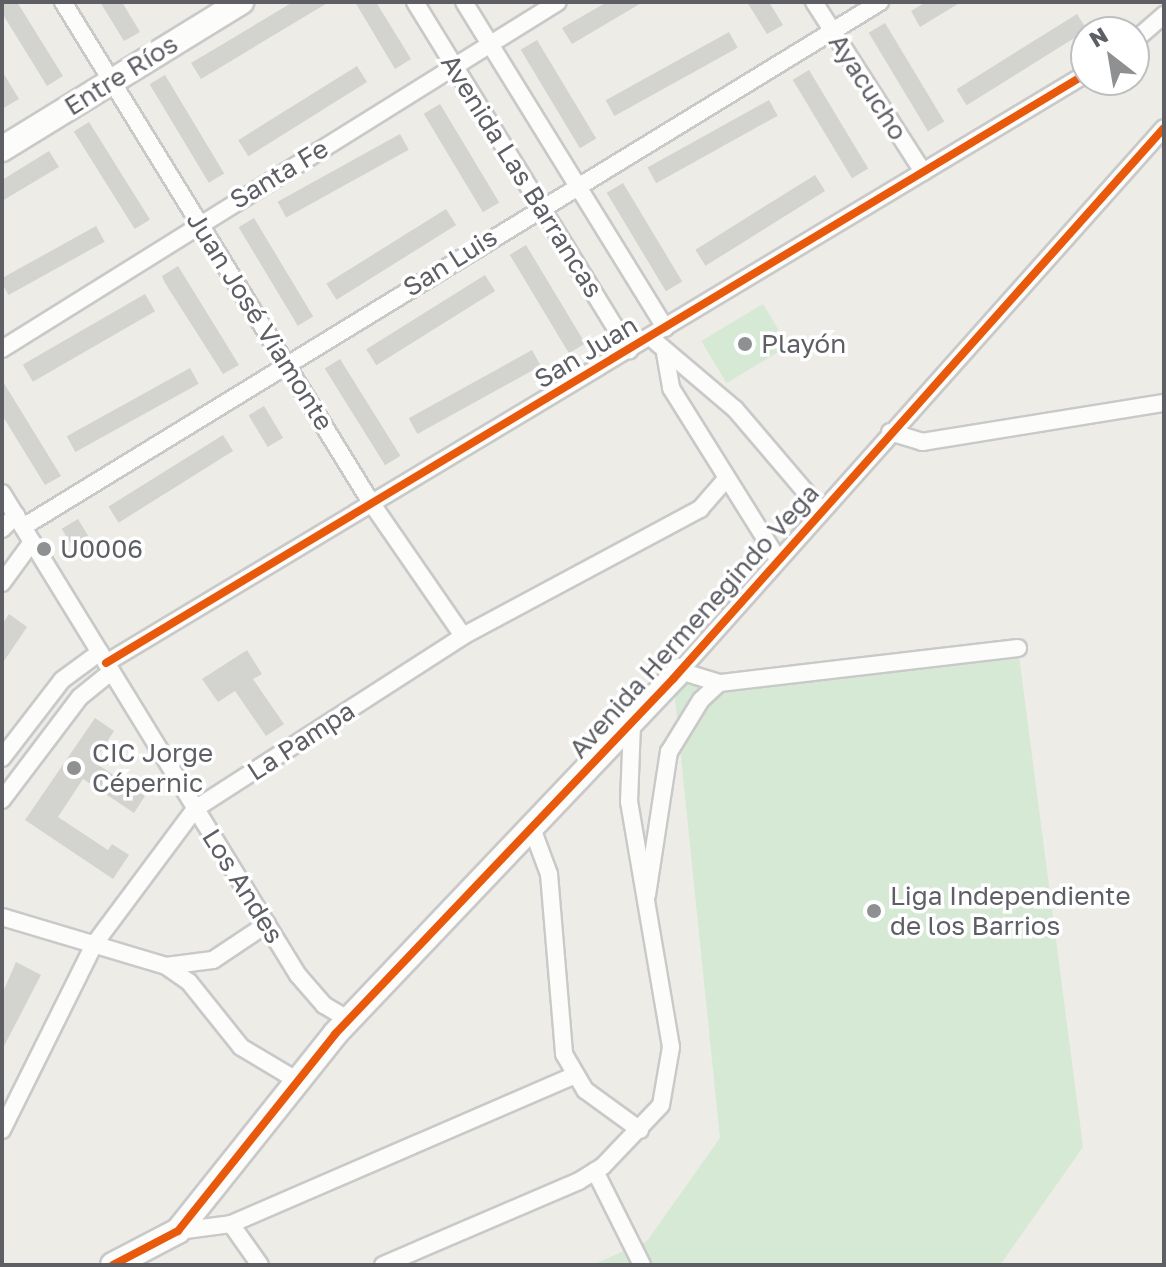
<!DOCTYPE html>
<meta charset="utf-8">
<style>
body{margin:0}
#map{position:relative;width:1166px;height:1267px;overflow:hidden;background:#edece7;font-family:"Golos Text",sans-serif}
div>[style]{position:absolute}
.green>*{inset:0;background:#d5e9d5;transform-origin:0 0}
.building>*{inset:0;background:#d3d3d0;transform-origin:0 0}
.roads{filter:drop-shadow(2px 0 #cac9c9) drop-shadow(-2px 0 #cac9c9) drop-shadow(0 2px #cac9c9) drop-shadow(0 -2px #cac9c9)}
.street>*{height:16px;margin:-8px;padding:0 8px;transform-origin:8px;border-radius:8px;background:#fcfcfb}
.secondary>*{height:24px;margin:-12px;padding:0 12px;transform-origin:12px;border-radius:12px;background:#fcfcfb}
.cycleway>*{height:8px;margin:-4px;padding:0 4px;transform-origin:4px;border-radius:4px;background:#e8590c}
.dots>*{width:22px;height:22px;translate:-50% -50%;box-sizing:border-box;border:4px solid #fff;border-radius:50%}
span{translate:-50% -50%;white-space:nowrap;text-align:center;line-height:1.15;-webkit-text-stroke:7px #fff;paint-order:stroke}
.street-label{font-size:26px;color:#5d5f65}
.poi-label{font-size:26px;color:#5d5f65}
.left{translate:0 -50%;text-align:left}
.frame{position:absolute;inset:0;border:4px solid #5d5f65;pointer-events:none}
.north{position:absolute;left:1070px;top:16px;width:80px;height:80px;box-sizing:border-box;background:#fff;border:2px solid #bebfc1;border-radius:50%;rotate:329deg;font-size:22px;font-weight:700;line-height:32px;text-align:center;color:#5d5f65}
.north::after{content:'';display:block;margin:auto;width:28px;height:36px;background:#8f9092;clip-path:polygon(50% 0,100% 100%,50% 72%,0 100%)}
</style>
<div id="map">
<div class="green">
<div style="left:763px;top:304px;width:49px;height:72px;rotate:59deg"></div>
<div style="clip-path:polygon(1018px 648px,1083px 1147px,1000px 1265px,592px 1265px,647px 1241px,720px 1138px,673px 679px)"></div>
</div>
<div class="building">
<div style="clip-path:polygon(2px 2px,17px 2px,63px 76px,47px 86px,2px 13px)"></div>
<div style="clip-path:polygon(100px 2px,122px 2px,140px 32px,124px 41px)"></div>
<div style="clip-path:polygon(293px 2px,329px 2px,201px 79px,191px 63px)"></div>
<div style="clip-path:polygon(355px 2px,376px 2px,411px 59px,395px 69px)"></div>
<div style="clip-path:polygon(607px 2px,643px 2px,572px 44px,562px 28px)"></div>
<div style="clip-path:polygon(747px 2px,769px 2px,783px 25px,767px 34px)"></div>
<div style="clip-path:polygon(926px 2px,961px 2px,920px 27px,911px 11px)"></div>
<div style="left:1077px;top:14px;width:19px;height:142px;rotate:58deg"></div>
<div style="left:885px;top:23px;width:115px;height:19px;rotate:59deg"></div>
<div style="left:729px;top:32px;width:18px;height:141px;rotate:61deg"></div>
<div style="left:537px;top:40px;width:115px;height:19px;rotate:59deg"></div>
<div style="left:357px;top:66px;width:19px;height:140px;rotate:58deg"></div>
<div style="left:809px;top:70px;width:115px;height:19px;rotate:59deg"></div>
<div style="clip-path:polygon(2px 71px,19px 99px,2px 109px)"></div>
<div style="left:165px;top:75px;width:115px;height:18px;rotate:59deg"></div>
<div style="left:769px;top:100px;width:18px;height:139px;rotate:61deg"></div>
<div style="left:440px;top:104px;width:115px;height:19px;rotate:59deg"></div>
<div style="left:89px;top:122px;width:115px;height:18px;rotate:58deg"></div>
<div style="left:400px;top:134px;width:18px;height:140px;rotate:61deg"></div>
<div style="clip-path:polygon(49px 151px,59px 167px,2px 201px,2px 180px)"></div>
<div style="left:815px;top:175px;width:19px;height:141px;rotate:58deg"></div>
<div style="left:623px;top:183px;width:115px;height:19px;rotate:59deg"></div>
<div style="left:446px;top:209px;width:19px;height:141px;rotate:58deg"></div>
<div style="left:254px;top:218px;width:115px;height:18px;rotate:59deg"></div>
<div style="left:96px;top:226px;width:18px;height:110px;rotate:61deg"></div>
<div style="left:526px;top:245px;width:115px;height:19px;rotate:59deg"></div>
<div style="clip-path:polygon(178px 266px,239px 365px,223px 374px,165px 283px,162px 276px)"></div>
<div style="left:485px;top:275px;width:19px;height:140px;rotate:58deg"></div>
<div style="left:145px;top:294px;width:20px;height:141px;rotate:60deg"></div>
<div style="left:532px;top:350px;width:18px;height:141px;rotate:61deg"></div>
<div style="left:340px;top:359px;width:114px;height:18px;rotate:58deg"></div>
<div style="left:190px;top:368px;width:18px;height:141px;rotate:61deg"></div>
<div style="clip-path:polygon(2px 380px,61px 476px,45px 485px,2px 415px)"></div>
<div style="left:264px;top:406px;width:37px;height:18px;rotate:59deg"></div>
<div style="left:223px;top:435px;width:19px;height:135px;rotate:58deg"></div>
<div style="left:78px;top:519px;width:37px;height:19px;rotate:59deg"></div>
<div style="clip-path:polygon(9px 614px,27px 627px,2px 664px,2px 625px)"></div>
<div style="clip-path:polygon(247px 650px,262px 674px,253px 679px,284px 724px,266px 736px,235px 691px,218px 702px,202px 679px)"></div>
<div style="clip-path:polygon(95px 718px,114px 731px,94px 762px,145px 796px,134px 813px,83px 779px,58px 817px,108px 850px,112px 844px,129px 855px,113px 879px,25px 820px)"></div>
<div style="clip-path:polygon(16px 962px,41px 975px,2px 1050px,2px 994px)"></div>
</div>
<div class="roads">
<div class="street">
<div style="left:63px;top:2px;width:589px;rotate:58.39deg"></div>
<div style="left:372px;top:504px;width:160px;rotate:55.4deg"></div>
<div style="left:415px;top:2px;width:409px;rotate:58.4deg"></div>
<div style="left:464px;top:2px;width:383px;rotate:58.3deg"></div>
<div style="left:814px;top:2px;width:202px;rotate:57.3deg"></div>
<div style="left:1134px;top:41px;width:40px;rotate:-41deg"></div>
<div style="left:650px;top:337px;width:111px;rotate:40.3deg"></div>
<div style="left:735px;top:409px;width:133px;rotate:49.6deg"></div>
<div style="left:2px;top:349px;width:655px;rotate:-31.97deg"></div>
<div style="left:665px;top:353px;width:36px;rotate:80deg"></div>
<div style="left:671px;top:388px;width:202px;rotate:58deg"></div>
<div style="left:890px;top:432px;width:34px;rotate:17deg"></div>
<div style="left:922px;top:442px;width:245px;rotate:-9.2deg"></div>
<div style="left:2px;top:493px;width:566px;rotate:58.45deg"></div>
<div style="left:298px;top:975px;width:40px;rotate:49deg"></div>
<div style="left:324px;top:1005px;width:29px;rotate:31deg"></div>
<div style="left:23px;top:527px;width:1005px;rotate:-31.49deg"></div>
<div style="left:2px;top:529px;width:20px;rotate:-45deg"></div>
<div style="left:2px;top:583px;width:51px;rotate:-53.8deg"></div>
<div style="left:1018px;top:648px;width:301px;rotate:173.3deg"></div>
<div style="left:719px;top:683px;width:41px;rotate:-162.9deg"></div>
<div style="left:680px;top:671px;width:727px;rotate:-48.29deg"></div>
<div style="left:106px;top:663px;width:1143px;rotate:-31.01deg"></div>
<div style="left:2px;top:758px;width:98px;rotate:-52.4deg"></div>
<div style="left:62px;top:680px;width:47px;rotate:-36.4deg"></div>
<div style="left:2px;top:800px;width:129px;rotate:-52.9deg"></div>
<div style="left:80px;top:697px;width:40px;rotate:-39deg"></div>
<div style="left:533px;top:831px;width:46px;rotate:69.6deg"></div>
<div style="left:549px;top:874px;width:181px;rotate:85.2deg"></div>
<div style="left:564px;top:1054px;width:42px;rotate:59.7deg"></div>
<div style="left:585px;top:1090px;width:68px;rotate:36deg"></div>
<div style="left:647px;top:895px;width:145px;rotate:-81.3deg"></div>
<div style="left:669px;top:752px;width:61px;rotate:-58.4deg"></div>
<div style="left:701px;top:700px;width:25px;rotate:-43deg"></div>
<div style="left:2px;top:917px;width:171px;rotate:16.6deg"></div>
<div style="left:166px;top:966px;width:28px;rotate:35deg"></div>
<div style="left:189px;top:982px;width:83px;rotate:51.3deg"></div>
<div style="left:241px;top:1047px;width:66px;rotate:30.8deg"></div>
<div style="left:166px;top:966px;width:47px;rotate:-7.3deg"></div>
<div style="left:213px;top:960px;width:65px;rotate:-33.7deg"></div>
<div style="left:2px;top:1130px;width:209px;rotate:-63.6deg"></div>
<div style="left:95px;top:943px;width:167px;rotate:-53.3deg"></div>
<div style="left:195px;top:809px;width:319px;rotate:-32.8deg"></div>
<div style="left:463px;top:636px;width:269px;rotate:-28.2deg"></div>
<div style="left:700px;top:509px;width:40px;rotate:-49deg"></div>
<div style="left:595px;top:1171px;width:105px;rotate:63.4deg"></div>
<div style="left:231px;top:1224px;width:50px;rotate:54.7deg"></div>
<div style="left:178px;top:1231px;width:53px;rotate:-7.5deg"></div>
<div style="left:231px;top:1224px;width:373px;rotate:-23.4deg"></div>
<div style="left:383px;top:1265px;width:213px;rotate:-23.2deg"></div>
<div style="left:579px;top:1181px;width:28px;rotate:-32deg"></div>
<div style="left:603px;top:1166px;width:84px;rotate:-46.4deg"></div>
<div style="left:661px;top:1105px;width:59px;rotate:-80.2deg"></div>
<div style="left:671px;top:1047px;width:249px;rotate:-99.7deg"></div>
<div style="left:629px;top:802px;width:78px;rotate:-87.8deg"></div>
</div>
<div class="secondary">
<div style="left:2px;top:149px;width:281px;rotate:-31.6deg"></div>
<div style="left:113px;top:1265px;width:73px;rotate:-27.6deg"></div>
<div style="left:178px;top:1231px;width:252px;rotate:-51.4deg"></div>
<div style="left:335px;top:1034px;width:501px;rotate:-46.46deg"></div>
</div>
</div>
<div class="cycleway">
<div style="left:106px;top:663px;width:1143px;rotate:-31.01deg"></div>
<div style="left:113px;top:1265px;width:73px;rotate:-27.6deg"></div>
<div style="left:178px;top:1231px;width:252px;rotate:-51.4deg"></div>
<div style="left:335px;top:1034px;width:490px;rotate:-46.4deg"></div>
<div style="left:673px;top:679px;width:738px;rotate:-48.3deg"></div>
</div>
<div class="dots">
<div style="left:745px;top:344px;background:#8f9092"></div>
<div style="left:44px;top:549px;background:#8f9092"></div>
<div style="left:74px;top:768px;background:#8f9092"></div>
<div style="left:874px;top:911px;background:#8f9092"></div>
</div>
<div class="street-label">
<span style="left:121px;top:75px;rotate:-32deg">Entre Ríos</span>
<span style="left:868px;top:87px;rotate:57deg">Ayacucho</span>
<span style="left:279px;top:174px;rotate:-31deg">Santa Fe</span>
<span style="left:522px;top:176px;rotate:58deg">Avenida Las Barrancas</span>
<span style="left:450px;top:262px;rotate:-32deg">San Luis</span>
<span style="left:260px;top:321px;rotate:58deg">Juan José Viamonte</span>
<span style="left:586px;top:352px;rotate:-31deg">San Juan</span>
<span style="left:694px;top:621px;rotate:-48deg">Avenida Hermenegindo Vega</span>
<span style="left:301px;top:741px;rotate:-33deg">La Pampa</span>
<span style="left:243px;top:886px;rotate:58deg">Los Andes</span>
</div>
<div class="poi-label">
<span class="left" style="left:761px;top:344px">Playón</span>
<span class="left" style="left:60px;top:549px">U0006</span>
<span class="left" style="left:92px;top:768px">CIC Jorge<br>Cépernic</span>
<span class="left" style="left:890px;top:911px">Liga Independiente<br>de los Barrios</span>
</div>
<div class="frame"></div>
<div class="north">N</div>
</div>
